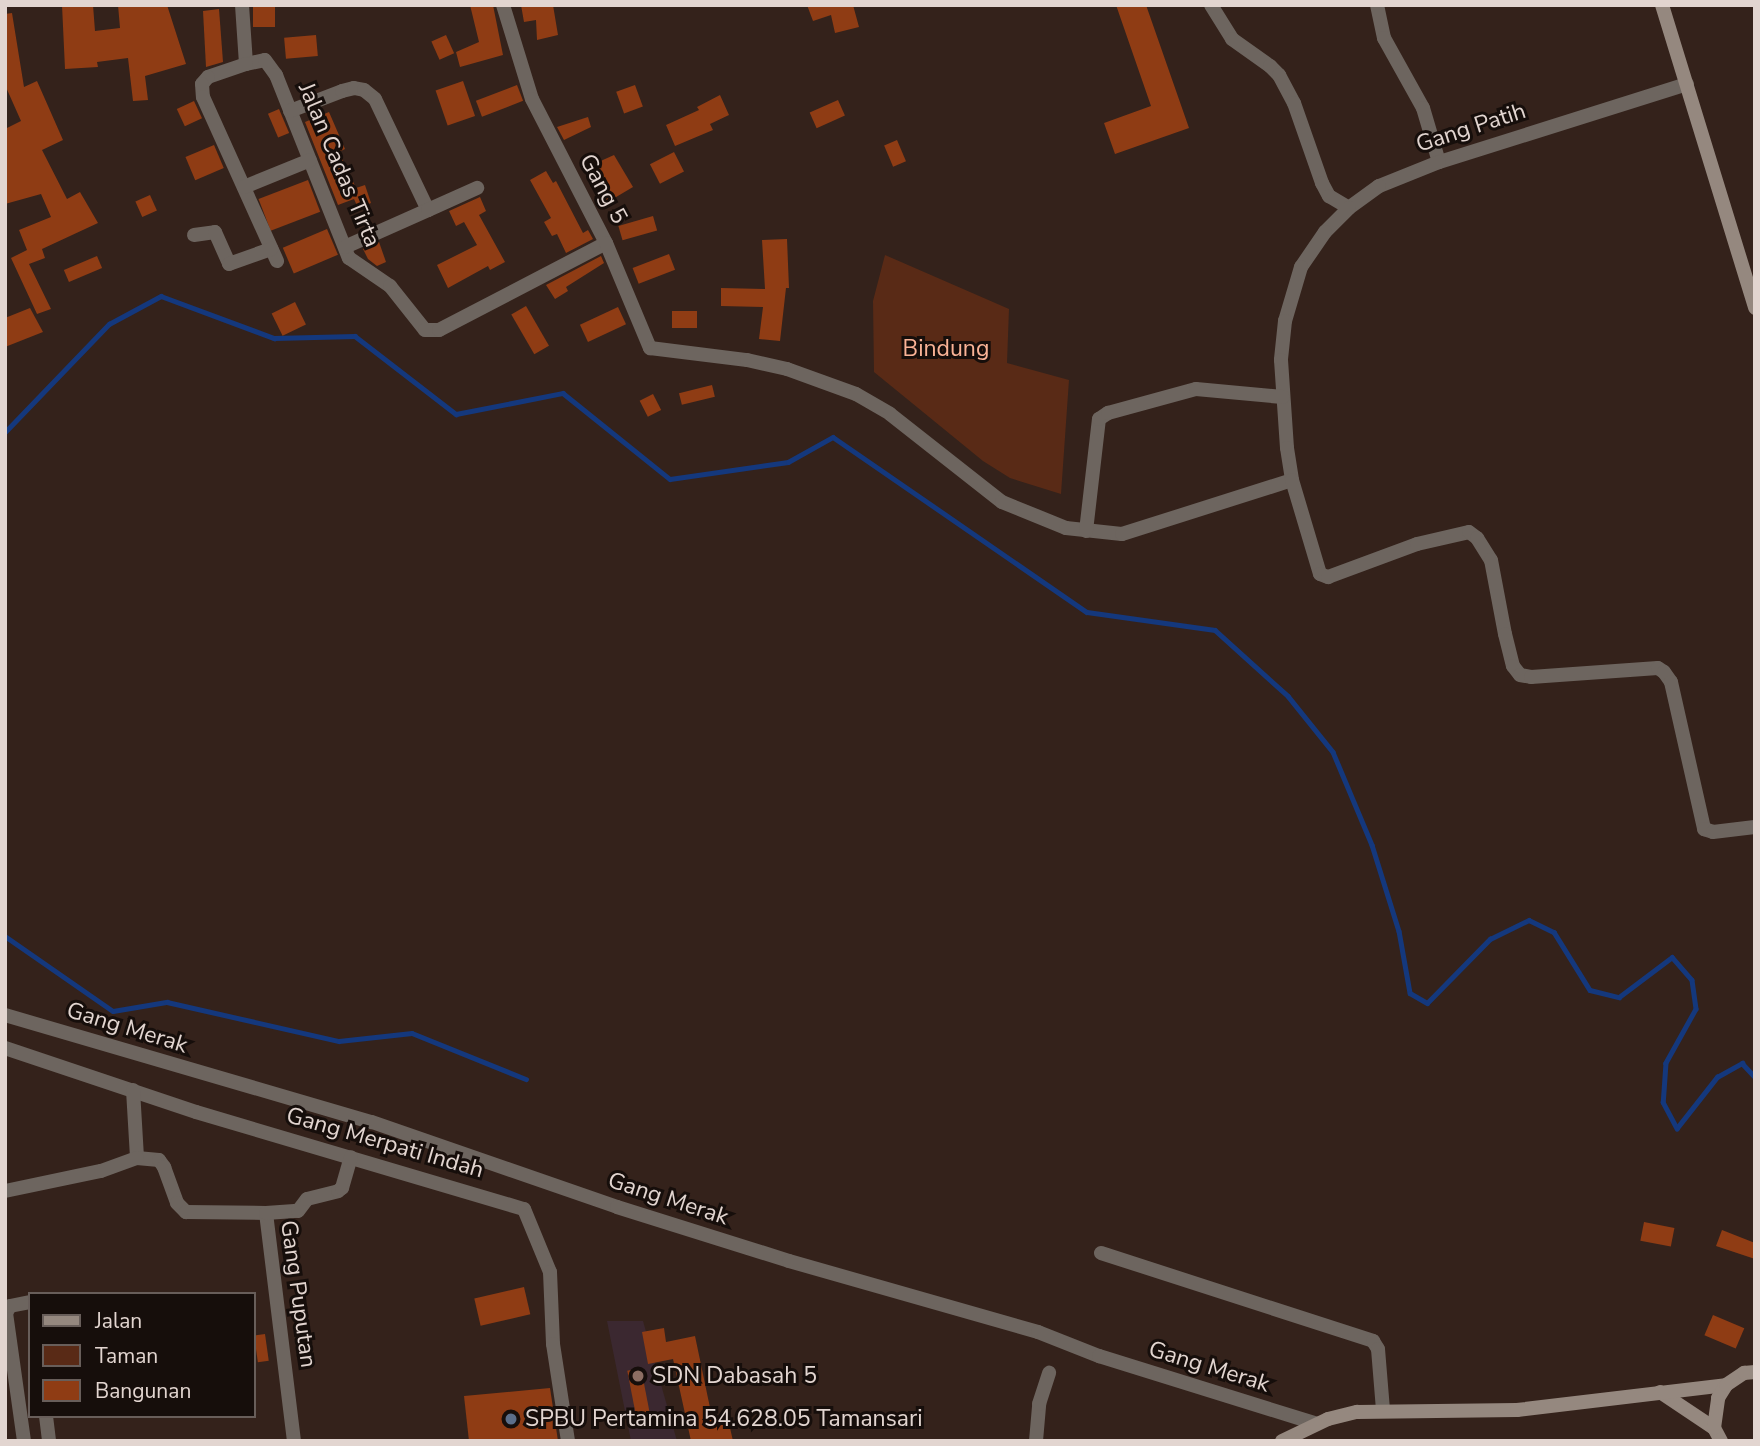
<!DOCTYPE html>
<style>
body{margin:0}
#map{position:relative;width:1760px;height:1446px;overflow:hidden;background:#34221b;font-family:"Nunito Sans",sans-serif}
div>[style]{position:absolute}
.education>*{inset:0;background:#3b2830}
.green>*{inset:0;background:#592a16}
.stream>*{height:4.5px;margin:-2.25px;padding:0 2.25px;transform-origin:2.25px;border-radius:2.25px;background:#14387d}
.building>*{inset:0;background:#8f3c14;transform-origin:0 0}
.minor>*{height:14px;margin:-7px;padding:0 7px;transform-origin:7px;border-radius:7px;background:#6d655f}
.secondary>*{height:14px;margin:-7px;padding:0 7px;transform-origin:7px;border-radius:7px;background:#95887f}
.dots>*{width:19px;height:19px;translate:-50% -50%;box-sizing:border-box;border:4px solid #160e0b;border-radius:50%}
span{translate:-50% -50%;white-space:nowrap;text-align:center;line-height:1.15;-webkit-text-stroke:6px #160e0b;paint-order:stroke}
.street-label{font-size:23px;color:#e2d5d0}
.park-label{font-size:23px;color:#fab396}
.poi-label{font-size:23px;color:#e2d5d0}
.left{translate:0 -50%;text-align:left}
.frame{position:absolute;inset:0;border:7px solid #e2d5d0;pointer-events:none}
.legend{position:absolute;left:28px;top:1292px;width:228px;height:126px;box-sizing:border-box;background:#160e0b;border:2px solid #685e5a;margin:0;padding:9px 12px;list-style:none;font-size:21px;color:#e2d5d0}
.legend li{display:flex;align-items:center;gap:14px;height:35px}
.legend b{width:35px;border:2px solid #685e5a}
</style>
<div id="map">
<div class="education">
<div style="clip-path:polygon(607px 1321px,643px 1321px,677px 1441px,631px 1441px)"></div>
</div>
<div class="green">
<div style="clip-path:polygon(885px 255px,1009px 309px,1007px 363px,1069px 380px,1061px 494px,1010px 478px,983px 461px,874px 372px,873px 301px)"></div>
</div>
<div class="stream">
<div style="left:5px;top:432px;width:150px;rotate:-46.1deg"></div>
<div style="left:109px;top:324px;width:59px;rotate:-28.3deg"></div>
<div style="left:161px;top:296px;width:121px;rotate:20.4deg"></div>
<div style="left:274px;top:338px;width:81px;rotate:-1.4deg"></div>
<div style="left:355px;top:336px;width:128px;rotate:37.7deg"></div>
<div style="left:456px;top:414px;width:109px;rotate:-11.1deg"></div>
<div style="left:563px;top:393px;width:137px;rotate:38.8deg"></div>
<div style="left:670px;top:479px;width:119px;rotate:-8.2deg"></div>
<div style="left:788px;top:462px;width:51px;rotate:-29.1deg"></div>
<div style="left:833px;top:437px;width:308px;rotate:34.6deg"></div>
<div style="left:1087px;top:612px;width:129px;rotate:8deg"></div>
<div style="left:1215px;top:630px;width:98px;rotate:42.1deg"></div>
<div style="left:1288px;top:696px;width:72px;rotate:51.2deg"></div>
<div style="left:1333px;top:752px;width:101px;rotate:67.2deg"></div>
<div style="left:1372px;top:845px;width:90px;rotate:72.6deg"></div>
<div style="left:1399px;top:931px;width:63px;rotate:79.9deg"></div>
<div style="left:1410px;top:993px;width:20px;rotate:30deg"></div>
<div style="left:1427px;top:1003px;width:90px;rotate:-45.5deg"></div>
<div style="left:1490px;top:939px;width:43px;rotate:-26deg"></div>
<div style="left:1529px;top:920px;width:28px;rotate:26deg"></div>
<div style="left:1554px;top:932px;width:68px;rotate:58.2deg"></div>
<div style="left:1590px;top:990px;width:30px;rotate:14deg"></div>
<div style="left:1619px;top:997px;width:66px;rotate:-37deg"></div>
<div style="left:1672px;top:957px;width:30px;rotate:49deg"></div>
<div style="left:1692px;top:980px;width:29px;rotate:82deg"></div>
<div style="left:1696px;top:1009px;width:62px;rotate:119.1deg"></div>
<div style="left:1666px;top:1063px;width:39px;rotate:94deg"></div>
<div style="left:1663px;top:1102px;width:30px;rotate:62deg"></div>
<div style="left:1677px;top:1128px;width:65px;rotate:-51.9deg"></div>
<div style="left:1717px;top:1077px;width:29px;rotate:-29deg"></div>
<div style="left:1742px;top:1063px;width:19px;rotate:47deg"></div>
<div style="left:5px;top:936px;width:131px;rotate:34.8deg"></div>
<div style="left:113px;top:1011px;width:55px;rotate:-9.5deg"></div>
<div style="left:167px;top:1002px;width:176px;rotate:12.8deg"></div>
<div style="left:339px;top:1041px;width:73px;rotate:-6.3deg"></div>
<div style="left:412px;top:1033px;width:123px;rotate:22deg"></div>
</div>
<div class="building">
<div style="clip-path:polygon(62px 5px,93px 5px,95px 31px,120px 28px,118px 5px,167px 5px,186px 64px,145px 76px,148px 100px,133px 101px,128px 58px,97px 62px,98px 67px,65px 69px)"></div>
<div style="left:253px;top:5px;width:22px;height:22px"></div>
<div style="clip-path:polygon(470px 5px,493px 5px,503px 55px,460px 67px,456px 52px,479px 42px)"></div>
<div style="clip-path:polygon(521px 5px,553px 5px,558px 35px,537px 40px,536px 20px,524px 22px)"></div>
<div style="clip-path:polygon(807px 5px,853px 5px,859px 27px,835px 33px,831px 15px,813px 21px)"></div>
<div style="clip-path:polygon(1116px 5px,1146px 5px,1189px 128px,1115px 154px,1104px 123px,1151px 106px)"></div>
<div style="clip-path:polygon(219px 9px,223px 62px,206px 67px,203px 11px)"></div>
<div style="clip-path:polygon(12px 13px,24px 87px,37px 81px,63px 140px,42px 150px,67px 199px,80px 192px,98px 223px,42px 249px,45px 258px,29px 264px,51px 309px,37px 314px,11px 258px,27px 250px,19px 230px,51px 217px,41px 194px,5px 204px,5px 129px,21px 121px,5px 85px,5px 14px)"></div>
<div style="left:316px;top:35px;width:21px;height:32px;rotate:85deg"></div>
<div style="left:446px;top:35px;width:20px;height:16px;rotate:66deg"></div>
<div style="left:463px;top:81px;width:37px;height:29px;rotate:71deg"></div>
<div style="left:517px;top:85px;width:17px;height:44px;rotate:69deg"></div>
<div style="left:635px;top:85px;width:23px;height:20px;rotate:70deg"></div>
<div style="clip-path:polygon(720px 95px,729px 115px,710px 124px,713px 130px,675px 146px,666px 125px,699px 110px,697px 107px)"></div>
<div style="left:838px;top:100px;width:17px;height:31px;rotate:66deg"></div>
<div style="left:194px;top:101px;width:19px;height:19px;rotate:65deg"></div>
<div style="left:279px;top:109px;width:26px;height:12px;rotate:67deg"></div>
<div style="clip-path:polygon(329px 112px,345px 149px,339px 152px,356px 188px,365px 185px,371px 203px,358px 208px,354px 199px,338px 205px,305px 122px)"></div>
<div style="clip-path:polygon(588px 117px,591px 127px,564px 140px,557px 127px)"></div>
<div style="left:897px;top:140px;width:23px;height:14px;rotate:67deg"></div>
<div style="left:214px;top:145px;width:25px;height:31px;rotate:67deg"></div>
<div style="left:674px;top:152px;width:22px;height:27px;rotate:63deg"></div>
<div style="clip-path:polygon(614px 155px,633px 187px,601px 206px,585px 168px)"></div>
<div style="clip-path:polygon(546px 171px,553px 183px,556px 181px,583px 233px,588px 230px,593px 239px,566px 253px,557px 234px,552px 236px,544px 222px,551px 218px,530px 180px)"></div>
<div style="left:308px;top:180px;width:34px;height:53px;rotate:69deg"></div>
<div style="left:150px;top:195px;width:17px;height:16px;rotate:66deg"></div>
<div style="clip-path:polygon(480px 197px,486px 211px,479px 215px,505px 262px,490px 270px,488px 266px,448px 288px,437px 265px,477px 245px,464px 222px,456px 226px,449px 211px)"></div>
<div style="left:653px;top:216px;width:15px;height:36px;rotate:74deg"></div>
<div style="left:327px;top:229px;width:28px;height:48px;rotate:67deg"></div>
<div style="clip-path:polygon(787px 239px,789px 288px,786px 288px,780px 341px,759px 339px,763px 307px,721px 306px,721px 288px,765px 289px,762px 240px)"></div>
<div style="clip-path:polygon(379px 242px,386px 262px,377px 266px,368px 259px,363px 249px)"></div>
<div style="left:669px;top:254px;width:17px;height:39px;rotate:69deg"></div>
<div style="left:97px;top:256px;width:13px;height:36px;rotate:67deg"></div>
<div style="clip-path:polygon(601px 256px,604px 263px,566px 287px,568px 291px,555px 299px,546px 285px)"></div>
<div style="left:295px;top:302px;width:25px;height:26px;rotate:64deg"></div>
<div style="left:526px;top:306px;width:46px;height:17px;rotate:60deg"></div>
<div style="left:618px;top:307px;width:19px;height:42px;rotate:65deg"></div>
<div style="clip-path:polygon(30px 308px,43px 332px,5px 347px,5px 318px)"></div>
<div style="left:672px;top:311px;width:25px;height:17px"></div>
<div style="left:712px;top:385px;width:12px;height:34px;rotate:76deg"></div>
<div style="left:653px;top:394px;width:18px;height:15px;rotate:63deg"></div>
<div style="left:1644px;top:1222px;width:31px;height:19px;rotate:11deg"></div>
<div style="clip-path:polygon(1722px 1230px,1755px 1243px,1755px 1259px,1716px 1246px)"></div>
<div style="left:524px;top:1287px;width:28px;height:51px;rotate:77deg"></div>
<div style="left:1713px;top:1315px;width:34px;height:22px;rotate:23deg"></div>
<div style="clip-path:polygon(664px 1328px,666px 1342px,695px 1336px,713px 1422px,728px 1419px,733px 1441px,691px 1441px,673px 1359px,648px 1364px,642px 1332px)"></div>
<div style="left:265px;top:1334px;width:27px;height:11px;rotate:82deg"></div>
<div style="left:641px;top:1368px;width:56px;height:14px;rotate:79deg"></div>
<div style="clip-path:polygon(550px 1388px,558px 1441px,469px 1441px,464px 1396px)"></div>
</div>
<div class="minor">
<div style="left:242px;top:5px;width:59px;rotate:86.1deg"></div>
<div style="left:246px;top:64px;width:19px;rotate:-12deg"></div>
<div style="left:265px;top:60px;width:19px;rotate:54deg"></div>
<div style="left:276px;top:75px;width:197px;rotate:68.3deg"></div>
<div style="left:349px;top:258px;width:50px;rotate:34.3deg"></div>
<div style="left:390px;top:286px;width:56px;rotate:51.5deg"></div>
<div style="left:425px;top:330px;width:14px"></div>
<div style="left:439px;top:330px;width:188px;rotate:-27.5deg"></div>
<div style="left:503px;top:5px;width:98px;rotate:72.9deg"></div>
<div style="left:532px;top:99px;width:162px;rotate:62.8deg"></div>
<div style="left:606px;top:243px;width:114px;rotate:67.3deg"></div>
<div style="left:650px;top:348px;width:98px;rotate:7.1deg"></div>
<div style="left:747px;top:360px;width:41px;rotate:12.7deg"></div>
<div style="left:787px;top:369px;width:73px;rotate:19.9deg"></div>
<div style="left:856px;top:394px;width:39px;rotate:30deg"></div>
<div style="left:890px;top:414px;width:142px;rotate:38.2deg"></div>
<div style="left:1002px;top:502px;width:69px;rotate:22.1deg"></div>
<div style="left:1066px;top:528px;width:56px;rotate:6.1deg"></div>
<div style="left:1122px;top:534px;width:178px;rotate:-17.6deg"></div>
<div style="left:1211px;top:5px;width:40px;rotate:58deg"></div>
<div style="left:1232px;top:39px;width:47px;rotate:35.4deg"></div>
<div style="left:1270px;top:66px;width:13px;rotate:45deg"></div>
<div style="left:1279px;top:75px;width:32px;rotate:62deg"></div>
<div style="left:1294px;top:103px;width:85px;rotate:70.7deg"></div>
<div style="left:1322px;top:183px;width:15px;rotate:62deg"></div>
<div style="left:1329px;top:196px;width:23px;rotate:31deg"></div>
<div style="left:1377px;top:5px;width:34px;rotate:78deg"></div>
<div style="left:1384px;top:38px;width:80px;rotate:60.9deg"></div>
<div style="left:1423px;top:108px;width:56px;rotate:73.5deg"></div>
<div style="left:246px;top:64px;width:40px;rotate:161.1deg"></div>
<div style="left:208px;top:77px;width:9px;rotate:131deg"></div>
<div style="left:202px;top:84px;width:13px;rotate:86deg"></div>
<div style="left:203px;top:97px;width:180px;rotate:65.7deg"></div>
<div style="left:1687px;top:84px;width:260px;rotate:162.5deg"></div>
<div style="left:1439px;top:162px;width:65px;rotate:158.2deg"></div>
<div style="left:1379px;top:186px;width:37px;rotate:144deg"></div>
<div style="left:1349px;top:208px;width:34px;rotate:135deg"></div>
<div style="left:1325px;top:232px;width:42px;rotate:124.4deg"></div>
<div style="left:1301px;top:267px;width:56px;rotate:106.5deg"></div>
<div style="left:1285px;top:321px;width:39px;rotate:96deg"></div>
<div style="left:1281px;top:360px;width:88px;rotate:86.1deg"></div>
<div style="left:1287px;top:448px;width:32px;rotate:81deg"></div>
<div style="left:1292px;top:480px;width:98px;rotate:73.4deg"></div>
<div style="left:1320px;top:574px;width:9px;rotate:21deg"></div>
<div style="left:1328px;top:577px;width:95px;rotate:-20.3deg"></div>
<div style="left:1417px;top:544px;width:53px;rotate:-13deg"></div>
<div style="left:1469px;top:532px;width:10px;rotate:37deg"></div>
<div style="left:1477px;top:538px;width:26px;rotate:58deg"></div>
<div style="left:1491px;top:560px;width:75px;rotate:79.3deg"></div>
<div style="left:1505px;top:634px;width:33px;rotate:76deg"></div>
<div style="left:1513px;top:666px;width:11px;rotate:52deg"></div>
<div style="left:1520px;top:675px;width:11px;rotate:10deg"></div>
<div style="left:1531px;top:677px;width:127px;rotate:-4.1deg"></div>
<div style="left:1658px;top:668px;width:7px;rotate:34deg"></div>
<div style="left:1664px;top:672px;width:12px;rotate:55deg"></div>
<div style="left:1671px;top:682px;width:151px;rotate:77.3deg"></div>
<div style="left:1704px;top:829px;width:9px;rotate:18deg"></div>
<div style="left:1713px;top:832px;width:42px;rotate:-6.8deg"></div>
<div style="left:290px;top:111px;width:56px;rotate:-21deg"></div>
<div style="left:342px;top:91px;width:12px;rotate:-14deg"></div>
<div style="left:354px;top:88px;width:10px;rotate:11deg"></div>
<div style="left:364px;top:90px;width:14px;rotate:39deg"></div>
<div style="left:375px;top:99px;width:123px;rotate:64.5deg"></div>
<div style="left:428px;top:210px;width:91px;rotate:156deg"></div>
<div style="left:244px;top:187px;width:71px;rotate:-22.2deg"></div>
<div style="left:428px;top:210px;width:54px;rotate:-24.2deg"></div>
<div style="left:194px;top:235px;width:21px;rotate:-8deg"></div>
<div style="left:215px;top:232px;width:35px;rotate:66deg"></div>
<div style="left:229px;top:264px;width:45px;rotate:-19.7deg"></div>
<div style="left:1086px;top:531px;width:113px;rotate:-83.4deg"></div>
<div style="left:1099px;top:419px;width:11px;rotate:-34deg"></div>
<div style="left:1108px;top:413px;width:91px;rotate:-15.3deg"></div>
<div style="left:1196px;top:389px;width:87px;rotate:5.3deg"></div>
<div style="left:5px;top:1015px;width:382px;rotate:16.3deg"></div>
<div style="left:372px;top:1122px;width:259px;rotate:19.1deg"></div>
<div style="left:617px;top:1207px;width:180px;rotate:17.4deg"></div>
<div style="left:789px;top:1261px;width:259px;rotate:15.9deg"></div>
<div style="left:1038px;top:1332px;width:66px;rotate:21.5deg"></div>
<div style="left:1099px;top:1356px;width:228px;rotate:17.3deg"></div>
<div style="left:5px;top:1048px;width:201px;rotate:18.5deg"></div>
<div style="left:196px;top:1112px;width:342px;rotate:16.5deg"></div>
<div style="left:524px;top:1209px;width:68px;rotate:67.6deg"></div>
<div style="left:550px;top:1272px;width:72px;rotate:87.6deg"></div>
<div style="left:553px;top:1344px;width:98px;rotate:81.2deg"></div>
<div style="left:133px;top:1090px;width:68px;rotate:86.6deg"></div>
<div style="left:137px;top:1158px;width:22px;rotate:5deg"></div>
<div style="left:159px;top:1160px;width:9px;rotate:54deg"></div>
<div style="left:164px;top:1167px;width:38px;rotate:70deg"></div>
<div style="left:177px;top:1203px;width:13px;rotate:45deg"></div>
<div style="left:186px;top:1212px;width:80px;rotate:0.7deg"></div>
<div style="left:266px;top:1213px;width:230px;rotate:83deg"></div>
<div style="left:5px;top:1191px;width:98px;rotate:-11.8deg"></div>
<div style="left:101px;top:1171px;width:38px;rotate:-20deg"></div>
<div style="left:266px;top:1213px;width:32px;rotate:-4deg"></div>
<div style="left:298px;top:1211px;width:15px;rotate:-53deg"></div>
<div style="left:307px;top:1199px;width:32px;rotate:-14deg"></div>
<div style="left:338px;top:1191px;width:5px;rotate:-37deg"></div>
<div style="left:342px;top:1188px;width:32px;rotate:-74deg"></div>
<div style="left:1101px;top:1253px;width:286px;rotate:17.9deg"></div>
<div style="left:1373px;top:1341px;width:9px;rotate:58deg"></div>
<div style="left:1378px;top:1349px;width:61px;rotate:85.3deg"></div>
<div style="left:46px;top:1416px;width:25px;rotate:83deg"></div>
<div style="left:24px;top:1441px;width:129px;rotate:-98deg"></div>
<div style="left:6px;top:1313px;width:8px;rotate:-60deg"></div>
<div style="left:10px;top:1306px;width:20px;rotate:-11deg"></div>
<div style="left:1036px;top:1441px;width:37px;rotate:-85deg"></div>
<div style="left:1039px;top:1404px;width:33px;rotate:-72deg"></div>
</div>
<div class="secondary">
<div style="left:1662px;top:5px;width:317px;rotate:72.9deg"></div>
<div style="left:1660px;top:1392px;width:65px;rotate:33.7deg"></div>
<div style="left:1282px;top:1441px;width:51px;rotate:-25.6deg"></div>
<div style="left:1328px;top:1419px;width:30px;rotate:-14deg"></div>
<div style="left:1357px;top:1412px;width:160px;rotate:-0.7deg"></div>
<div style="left:1517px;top:1410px;width:210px;rotate:-6.8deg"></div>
<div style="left:1721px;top:1441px;width:15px;rotate:-118deg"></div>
<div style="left:1714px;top:1428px;width:30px;rotate:-82deg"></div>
<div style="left:1718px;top:1398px;width:15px;rotate:-58deg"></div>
<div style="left:1726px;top:1385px;width:22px;rotate:-34deg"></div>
<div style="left:1744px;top:1373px;width:11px;rotate:-5deg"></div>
</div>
<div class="dots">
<div style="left:638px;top:1376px;background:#8d6e63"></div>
<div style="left:511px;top:1419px;background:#5c6f8a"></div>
</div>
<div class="street-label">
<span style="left:1471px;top:128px;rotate:-18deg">Gang Patih</span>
<span style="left:339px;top:165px;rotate:67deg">Jalan Cadas Tirta</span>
<span style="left:603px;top:189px;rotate:62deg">Gang 5</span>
<span style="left:127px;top:1028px;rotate:17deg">Gang Merak</span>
<span style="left:385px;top:1143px;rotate:16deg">Gang Merpati Indah</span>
<span style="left:668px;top:1199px;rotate:18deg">Gang Merak</span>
<span style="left:298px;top:1294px;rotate:82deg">Gang Puputan</span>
<span style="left:1209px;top:1367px;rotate:17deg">Gang Merak</span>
</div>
<div class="park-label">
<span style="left:946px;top:349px">Bindung</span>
</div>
<div class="poi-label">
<span class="left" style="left:652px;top:1376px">SDN Dabasah 5</span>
<span class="left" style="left:525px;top:1419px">SPBU Pertamina 54.628.05 Tamansari</span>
</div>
<div class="frame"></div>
<ul class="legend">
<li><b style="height:9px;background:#95887f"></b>Jalan</li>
<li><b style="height:19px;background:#592a16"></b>Taman</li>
<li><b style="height:19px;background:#8f3c14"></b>Bangunan</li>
</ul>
</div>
